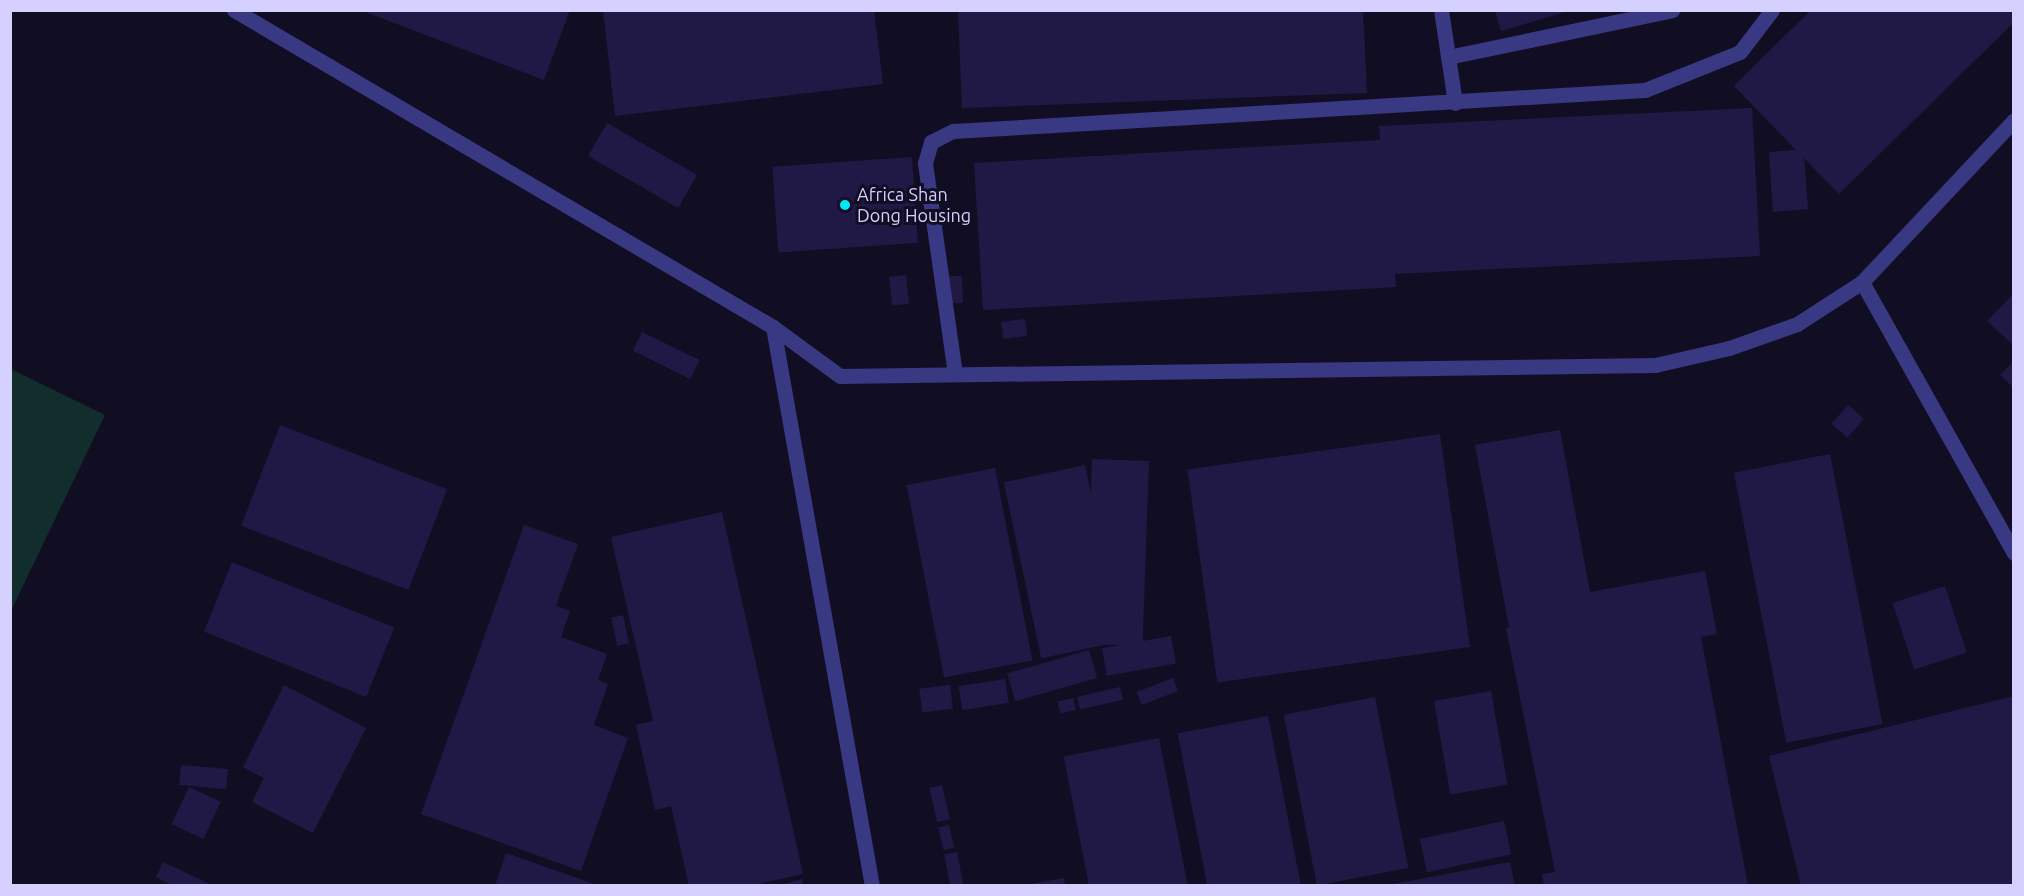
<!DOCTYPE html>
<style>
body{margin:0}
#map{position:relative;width:2024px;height:896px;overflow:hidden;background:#110e23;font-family:Ubuntu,sans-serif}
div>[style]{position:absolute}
.green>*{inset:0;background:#112d2c}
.building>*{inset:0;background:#211945;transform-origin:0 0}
.minor>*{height:15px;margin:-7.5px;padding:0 7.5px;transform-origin:7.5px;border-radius:7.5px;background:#393883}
.dots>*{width:16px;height:16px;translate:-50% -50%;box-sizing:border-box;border:3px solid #110e23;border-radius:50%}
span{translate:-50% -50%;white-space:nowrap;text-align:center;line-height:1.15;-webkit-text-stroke:6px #110e23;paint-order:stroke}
.poi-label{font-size:18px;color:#d4d0ff}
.left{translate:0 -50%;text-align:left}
.frame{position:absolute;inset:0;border:12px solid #d4d0ff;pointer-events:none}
</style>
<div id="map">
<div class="green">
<div style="clip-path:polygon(11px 369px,105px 415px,11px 611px)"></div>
</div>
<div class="building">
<div style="clip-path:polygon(360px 10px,570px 10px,544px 80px)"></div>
<div style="clip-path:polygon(603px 10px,874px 10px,883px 84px,615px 116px)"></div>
<div style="clip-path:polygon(958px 10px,1363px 10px,1367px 93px,962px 108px)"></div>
<div style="clip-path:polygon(1495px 10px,1568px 10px,1568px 11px,1501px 31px)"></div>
<div style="clip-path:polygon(1811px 10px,2014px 10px,2014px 22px,1839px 194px,1804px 158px,1808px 209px,1773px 212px,1769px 152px,1796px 150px,1734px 86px)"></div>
<div style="clip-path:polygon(1752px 108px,1760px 256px,1395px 274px,1396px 287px,983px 310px,974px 163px,1380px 140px,1379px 126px)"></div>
<div style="left:607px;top:123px;width:104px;height:38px;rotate:30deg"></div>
<div style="left:912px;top:157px;width:86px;height:140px;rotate:86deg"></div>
<div style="left:906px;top:275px;width:29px;height:17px;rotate:84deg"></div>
<div style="left:962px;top:276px;width:27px;height:15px;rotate:88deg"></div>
<div style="clip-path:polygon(2014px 293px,2014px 346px,1987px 321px)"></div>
<div style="left:1025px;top:319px;width:17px;height:24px;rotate:83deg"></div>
<div style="left:642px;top:332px;width:64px;height:21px;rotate:26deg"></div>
<div style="clip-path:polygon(2014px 361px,2014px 388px,2000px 375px)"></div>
<div style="left:1848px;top:405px;width:21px;height:25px;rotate:41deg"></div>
<div style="left:280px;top:425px;width:179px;height:108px;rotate:21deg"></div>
<div style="clip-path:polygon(1560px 430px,1590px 592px,1705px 571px,1717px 634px,1701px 637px,1748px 886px,1544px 886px,1542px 874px,1555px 872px,1506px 628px,1509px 627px,1475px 445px)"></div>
<div style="left:1440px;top:434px;width:215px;height:255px;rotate:82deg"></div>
<div style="left:1830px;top:454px;width:275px;height:98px;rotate:79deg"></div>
<div style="left:1092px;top:459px;width:57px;height:185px;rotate:2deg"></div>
<div style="left:1085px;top:465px;width:180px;height:83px;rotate:78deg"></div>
<div style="left:995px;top:468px;width:196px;height:90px;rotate:79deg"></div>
<div style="clip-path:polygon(722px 512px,803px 874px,749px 886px,689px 886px,671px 806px,655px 810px,636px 725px,653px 721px,611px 537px)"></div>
<div style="clip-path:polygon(524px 525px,578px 544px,556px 606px,570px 611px,561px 637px,607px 654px,598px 680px,608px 684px,594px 725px,628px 738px,581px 871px,421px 814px)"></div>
<div style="left:232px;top:562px;width:175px;height:75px;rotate:22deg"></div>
<div style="left:1945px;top:586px;width:70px;height:55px;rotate:72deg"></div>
<div style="left:623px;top:615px;width:29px;height:12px;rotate:78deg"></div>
<div style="left:1171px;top:636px;width:28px;height:70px;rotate:80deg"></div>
<div style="left:1089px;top:650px;width:29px;height:85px;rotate:74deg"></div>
<div style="left:1173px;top:678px;width:14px;height:39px;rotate:69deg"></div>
<div style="left:1005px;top:679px;width:24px;height:47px;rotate:81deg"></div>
<div style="clip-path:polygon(284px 685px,366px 728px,313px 833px,252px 802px,264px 778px,243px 767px)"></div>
<div style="left:950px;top:685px;width:24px;height:31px;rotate:83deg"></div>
<div style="left:1120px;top:687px;width:13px;height:44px;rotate:77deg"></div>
<div style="left:1491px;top:691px;width:95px;height:58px;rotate:80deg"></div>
<div style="clip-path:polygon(2014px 696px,2014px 886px,1801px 886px,1769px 756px)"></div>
<div style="left:1375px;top:697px;width:174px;height:93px;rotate:79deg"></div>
<div style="left:1073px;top:698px;width:12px;height:16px;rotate:76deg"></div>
<div style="left:1268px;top:716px;width:171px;height:92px;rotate:79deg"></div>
<div style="left:1159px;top:738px;width:151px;height:97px;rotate:79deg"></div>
<div style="left:181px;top:765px;width:47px;height:20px;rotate:5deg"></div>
<div style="left:942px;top:785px;width:35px;height:13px;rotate:77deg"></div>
<div style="left:189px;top:787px;width:35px;height:41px;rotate:25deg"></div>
<div style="left:1504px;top:821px;width:34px;height:86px;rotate:78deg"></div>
<div style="left:949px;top:825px;width:23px;height:11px;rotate:77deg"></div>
<div style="left:957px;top:852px;width:32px;height:13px;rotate:79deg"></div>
<div style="clip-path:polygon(506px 853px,597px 885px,597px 886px,495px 886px)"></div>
<div style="clip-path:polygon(163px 862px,214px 886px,173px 886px,156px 877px)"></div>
<div style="clip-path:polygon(1510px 862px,1515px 886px,1393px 886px,1393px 884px)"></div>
<div style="clip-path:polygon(1064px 878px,1065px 886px,1031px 886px,1031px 884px)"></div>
<div style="clip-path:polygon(802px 879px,803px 886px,782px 886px,781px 885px)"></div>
</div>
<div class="minor">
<div style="left:234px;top:10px;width:625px;rotate:30.46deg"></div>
<div style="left:773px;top:327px;width:83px;rotate:36.2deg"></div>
<div style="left:840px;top:376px;width:815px;rotate:-0.77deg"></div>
<div style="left:1655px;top:365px;width:76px;rotate:-12.9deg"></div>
<div style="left:1729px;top:348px;width:72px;rotate:-19.4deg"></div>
<div style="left:1797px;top:324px;width:77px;rotate:-32.9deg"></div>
<div style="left:1862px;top:282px;width:222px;rotate:-46.8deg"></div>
<div style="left:1441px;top:10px;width:94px;rotate:81.4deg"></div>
<div style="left:1448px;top:57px;width:229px;rotate:-11.8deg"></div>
<div style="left:1862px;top:282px;width:311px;rotate:60.7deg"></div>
<div style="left:773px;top:327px;width:568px;rotate:79.96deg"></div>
<div style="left:955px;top:374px;width:213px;rotate:-98.1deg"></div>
<div style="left:925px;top:163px;width:22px;rotate:-74deg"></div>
<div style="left:931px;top:142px;width:25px;rotate:-27deg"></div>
<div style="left:953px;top:131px;width:693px;rotate:-3.39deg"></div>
<div style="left:1645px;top:90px;width:102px;rotate:-21.8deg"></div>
<div style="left:1740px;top:52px;width:53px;rotate:-52.7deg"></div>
</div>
<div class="dots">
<div style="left:845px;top:205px;background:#00e9fb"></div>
</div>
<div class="poi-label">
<span class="left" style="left:857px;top:205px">Africa Shan<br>Dong Housing</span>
</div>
<div class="frame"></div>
</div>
